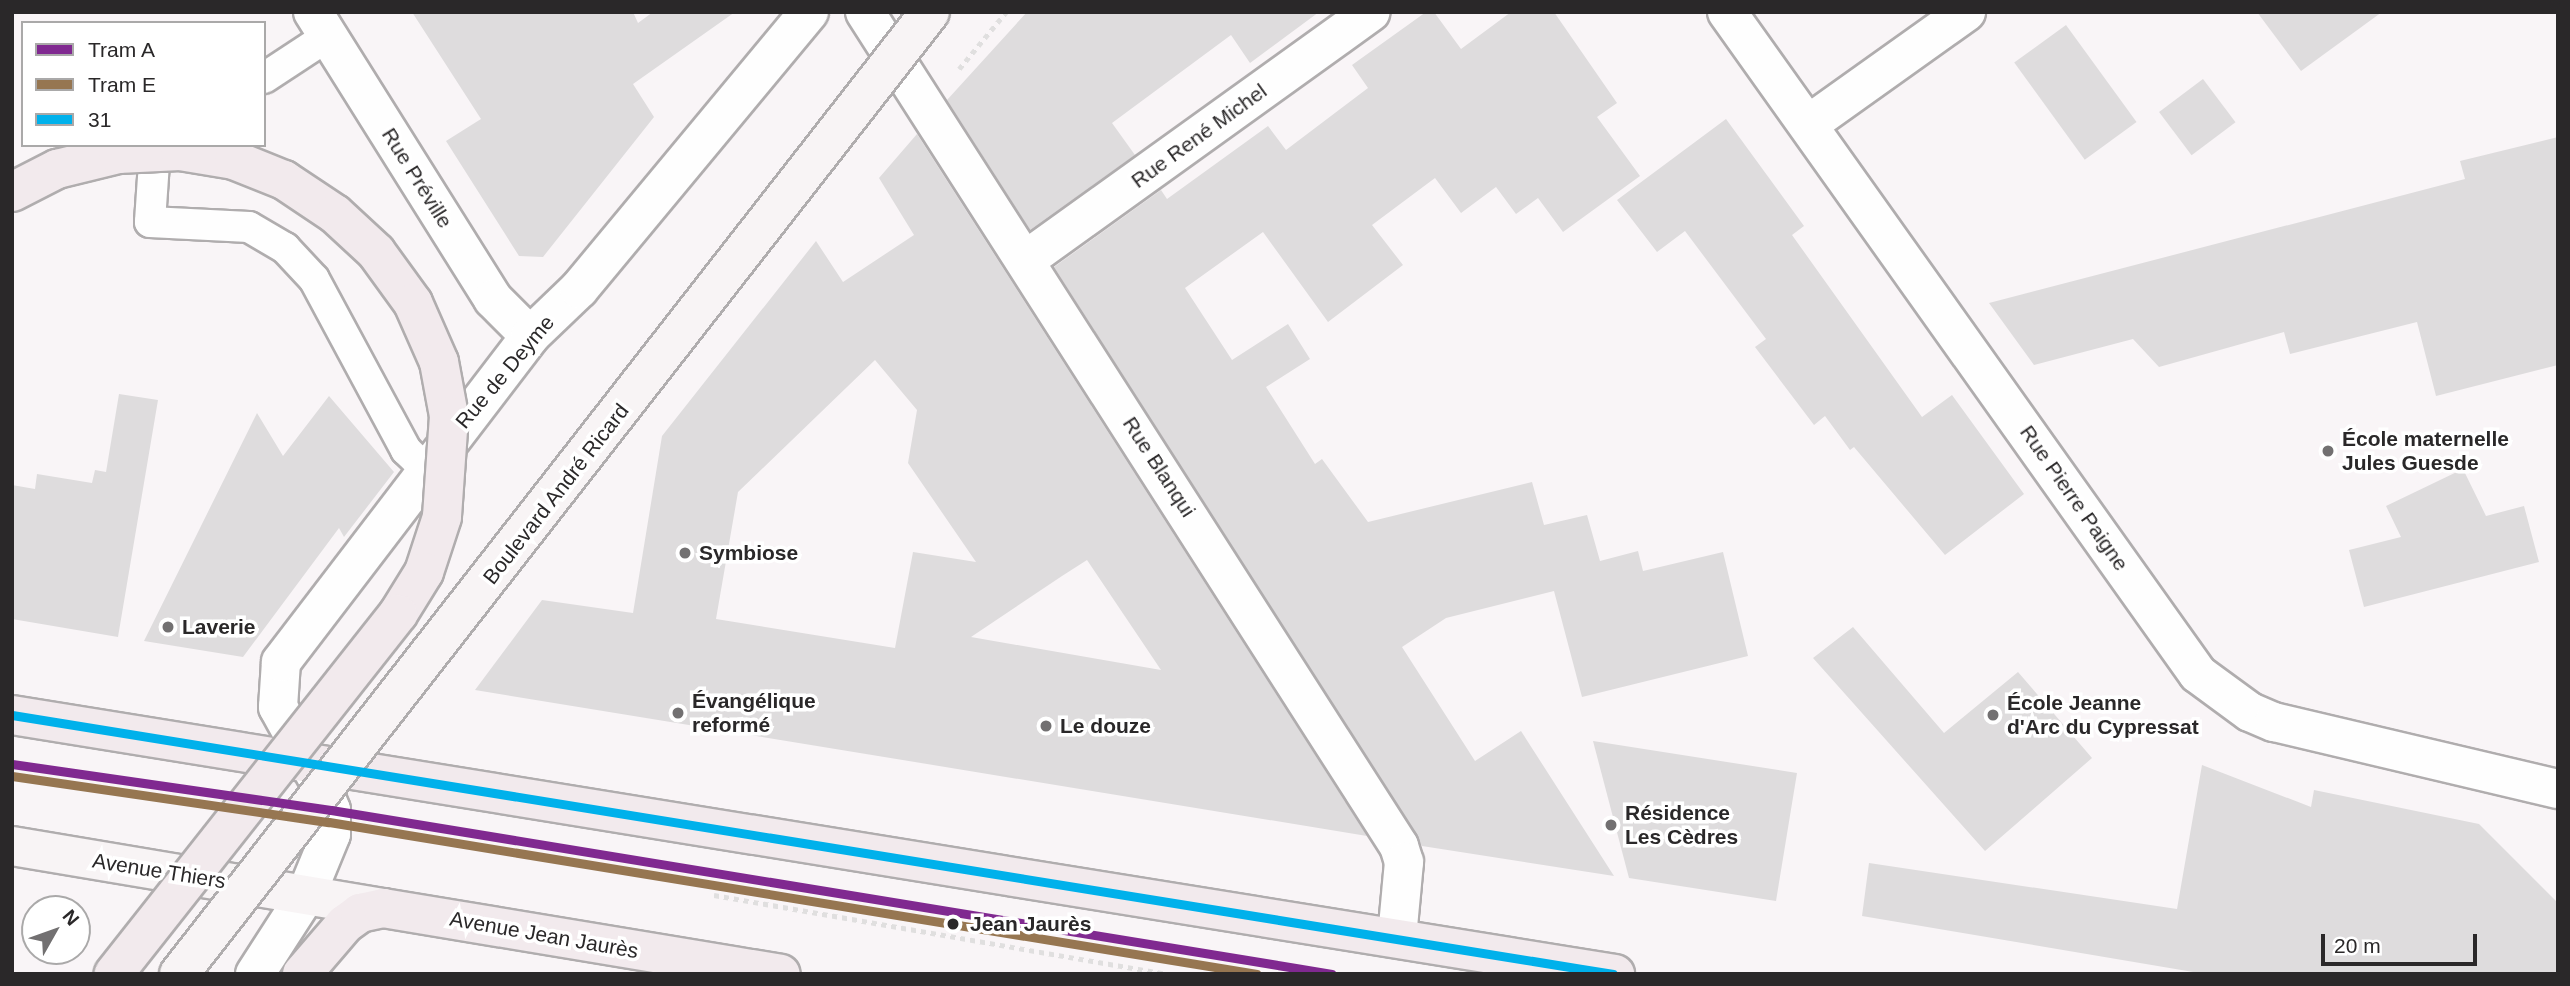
<!DOCTYPE html>
<meta charset="utf-8">
<style>
body{margin:0}
#map{position:relative;width:2570px;height:986px;overflow:hidden;background:#f9f5f7;font-family:Helvetica,sans-serif}
div>[style]{position:absolute}
.building>*{inset:0;background:#dedcdd;transform-origin:0 0}
.path>*{height:4.5px;margin-top:-2.25px;transform-origin:0;background:repeating-linear-gradient(90deg,#e0dfdf 0 5px,transparent 0 10px)}
.roads{filter:drop-shadow(2px 0 #b0adae) drop-shadow(-2px 0 #b0adae) drop-shadow(0 2px #b0adae) drop-shadow(0 -2px #b0adae)}
.lane>*{height:30px;margin:-15px;padding:0 15px;transform-origin:15px;border-radius:15px;background:#fefefe}
.street>*{height:38px;margin:-19px;padding:0 19px;transform-origin:19px;border-radius:19px;background:#fefefe}
.secondary>*{height:38px;margin:-19px;padding:0 19px;transform-origin:19px;border-radius:19px;background:#f8f4f5}
.primary>*{height:38px;margin:-19px;padding:0 19px;transform-origin:19px;border-radius:19px;background:#f2eaed}
.bridges{filter:drop-shadow(2px 0 #b0adae) drop-shadow(-2px 0 #b0adae) drop-shadow(0 2px #b0adae) drop-shadow(0 -2px #b0adae)}
.secondary-bridge>*{height:38px;margin:-19px;padding:0 19px;transform-origin:19px;border-radius:19px;background:#f8f4f5}
.primary-bridge>*{height:38px;margin:-19px;padding:0 19px;transform-origin:19px;border-radius:19px;background:#f2eaed}
.bus-1>*{height:9px;margin:-4.5px;padding:0 4.5px;transform-origin:4.5px;border-radius:4.5px;background:#00b1eb}
.tram-1>*{height:9px;margin:-4.5px;padding:0 4.5px;transform-origin:4.5px;border-radius:4.5px;background:#802990}
.tram-2>*{height:9px;margin:-4.5px;padding:0 4.5px;transform-origin:4.5px;border-radius:4.5px;background:#967651}
.dots>*{width:19px;height:19px;translate:-50% -50%;box-sizing:border-box;border:4px solid #fff;border-radius:50%}
span{translate:-50% -50%;white-space:nowrap;text-align:center;line-height:1.15;-webkit-text-stroke:7px #fff;paint-order:stroke}
.street-label{font-size:21px;color:#2a2829}
.poi-label{font-size:21px;color:#2a2829;font-weight:700}
.left{translate:0 -50%;text-align:left}
.stop-label{font-size:21px;color:#2a2829;font-weight:700}
.frame{position:absolute;inset:0;border:14px solid #2a2829;pointer-events:none}
.legend{position:absolute;left:21px;top:21px;width:245px;height:126px;box-sizing:border-box;background:#fff;border:2px solid #aaa9a9;margin:0;padding:9px 12px;list-style:none;font-size:21px;color:#2a2829}
.legend li{display:flex;align-items:center;gap:14px;height:35px}
.legend b{width:35px;border:2px solid #aaa9a9}
.north{position:absolute;left:21px;top:895px;width:70px;height:70px;box-sizing:border-box;background:#fff;border:2px solid #aaa9a9;border-radius:50%;rotate:50deg;font-size:19px;font-weight:700;line-height:28px;text-align:center;color:#2a2829}
.north::after{content:'';display:block;margin:auto;width:24px;height:32px;background:#727071;clip-path:polygon(50% 0,100% 100%,50% 72%,0 100%)}
.scale{position:absolute;left:2321px;top:934px;width:156px;height:32px;box-sizing:border-box;border:4px solid #2a2829;border-top:0;padding-left:9px;font-size:21px;line-height:24px;white-space:nowrap;color:#2a2829;-webkit-text-stroke:5px #fff;paint-order:stroke}
</style>
<div id="map">
<div class="building">
<div style="clip-path:polygon(412px 12px,633px 12px,638px 23px,653px 12px,735px 12px,633px 84px,654px 117px,543px 257px,519px 256px,446px 141px,481px 119px)"></div>
<div style="clip-path:polygon(1027px 12px,1319px 12px,1250px 63px,1231px 35px,1112px 123px,1135px 155px,1030px 230px,947px 100px)"></div>
<div style="clip-path:polygon(1426px 12px,1434px 12px,1461px 49px,1511px 12px,1554px 12px,1617px 103px,1597px 117px,1640px 176px,1563px 232px,1538px 198px,1516px 214px,1496px 187px,1461px 213px,1435px 178px,1372px 225px,1403px 265px,1328px 322px,1263px 232px,1185px 288px,1232px 360px,1288px 324px,1310px 359px,1266px 387px,1315px 464px,1322px 459px,1368px 522px,1532px 482px,1544px 525px,1587px 515px,1600px 561px,1638px 551px,1643px 571px,1723px 552px,1748px 656px,1582px 697px,1554px 591px,1446px 618px,1402px 647px,1475px 761px,1521px 731px,1614px 876px,1422px 846px,1054px 267px,1161px 190px,1167px 199px,1268px 126px,1286px 150px,1368px 88px,1352px 65px)"></div>
<div style="clip-path:polygon(2257px 12px,2382px 12px,2301px 71px)"></div>
<div style="left:2066px;top:25px;width:120px;height:64px;rotate:54deg"></div>
<div style="left:2203px;top:79px;width:54px;height:55px;rotate:53deg"></div>
<div style="clip-path:polygon(1726px 119px,1804px 226px,1792px 235px,1922px 417px,1952px 395px,2024px 494px,1945px 555px,1854px 447px,1850px 450px,1825px 416px,1814px 425px,1755px 347px,1766px 339px,1685px 231px,1657px 252px,1617px 200px)"></div>
<div style="clip-path:polygon(evenodd,917px 134px,1367px 836px,475px 690px,542px 600px,633px 613px,662px 436px,816px 241px,843px 282px,914px 235px,879px 178px,917px 134px,875px 360px,917px 410px,908px 463px,976px 562px,913px 552px,895px 648px,716px 619px,738px 492px,875px 360px,917px 134px,1087px 560px,1161px 670px,971px 637px,1062px 576px,1087px 560px)"></div>
<div style="clip-path:polygon(2558px 137px,2558px 365px,2436px 396px,2417px 322px,2290px 354px,2284px 332px,2159px 367px,2133px 339px,2034px 365px,1989px 303px,2465px 179px,2460px 161px)"></div>
<div style="clip-path:polygon(119px 394px,158px 400px,118px 637px,12px 619px,12px 485px,35px 489px,37px 474px,92px 483px,95px 470px,106px 472px)"></div>
<div style="clip-path:polygon(329px 396px,394px 472px,344px 537px,339px 528px,243px 657px,144px 641px,257px 413px,283px 456px)"></div>
<div style="clip-path:polygon(2463px 469px,2486px 516px,2524px 506px,2539px 562px,2364px 607px,2349px 550px,2401px 537px,2386px 506px)"></div>
<div style="clip-path:polygon(1853px 627px,1944px 733px,2018px 672px,2092px 758px,1985px 851px,1813px 658px)"></div>
<div style="clip-path:polygon(1593px 741px,1797px 773px,1776px 901px,1629px 878px)"></div>
<div style="clip-path:polygon(2202px 765px,2311px 807px,2314px 790px,2479px 824px,2558px 903px,2558px 974px,2205px 974px,1862px 916px,1869px 863px,2177px 909px)"></div>
</div>
<div class="path">
<div style="left:959px;top:69px;width:74px;rotate:-50.5deg"></div>
<div style="left:714px;top:895px;width:460px;rotate:9.9deg"></div>
</div>
<div class="roads">
<div class="lane">
<div style="left:264px;top:78px;width:77px;rotate:-33.3deg"></div>
<div style="left:160px;top:145px;width:6px;rotate:149deg"></div>
<div style="left:155px;top:148px;width:74px;rotate:93.9deg"></div>
<div style="left:150px;top:222px;width:99px;rotate:2.9deg"></div>
<div style="left:249px;top:227px;width:42px;rotate:30.3deg"></div>
<div style="left:285px;top:248px;width:42px;rotate:46.9deg"></div>
<div style="left:314px;top:279px;width:194px;rotate:61.7deg"></div>
<div style="left:406px;top:450px;width:28px;rotate:44deg"></div>
</div>
<div class="street">
<div style="left:313px;top:12px;width:339px;rotate:57.9deg"></div>
<div style="left:493px;top:299px;width:52px;rotate:45deg"></div>
<div style="left:865px;top:12px;width:990px;rotate:57.37deg"></div>
<div style="left:1399px;top:846px;width:17px;rotate:73deg"></div>
<div style="left:1404px;top:862px;width:75px;rotate:95.3deg"></div>
<div style="left:1727px;top:12px;width:812px;rotate:54.57deg"></div>
<div style="left:2198px;top:674px;width:64px;rotate:36.2deg"></div>
<div style="left:2250px;top:712px;width:26px;rotate:23deg"></div>
<div style="left:2274px;top:722px;width:292px;rotate:13.3deg"></div>
<div style="left:1809px;top:124px;width:193px;rotate:-35.5deg"></div>
<div style="left:1027px;top:259px;width:423px;rotate:-35.7deg"></div>
<div style="left:255px;top:974px;width:94px;rotate:-57.2deg"></div>
<div style="left:306px;top:895px;width:66px;rotate:-67.7deg"></div>
<div style="left:331px;top:834px;width:24px;rotate:-90deg"></div>
<div style="left:331px;top:810px;width:29px;rotate:-112deg"></div>
<div style="left:320px;top:783px;width:87px;rotate:-118.9deg"></div>
<div style="left:278px;top:707px;width:45px;rotate:-86.2deg"></div>
<div style="left:281px;top:662px;width:410px;rotate:-52.6deg"></div>
<div style="left:530px;top:336px;width:68px;rotate:-43.8deg"></div>
<div style="left:579px;top:289px;width:360px;rotate:-50.3deg"></div>
</div>
<div class="secondary">
<div style="left:12px;top:846px;width:376px;rotate:9.5deg"></div>
</div>
<div class="primary">
<div style="left:12px;top:715px;width:1624px;rotate:9.18deg"></div>
<div style="left:302px;top:974px;width:66px;rotate:-49.3deg"></div>
<div style="left:345px;top:924px;width:19px;rotate:-36deg"></div>
<div style="left:360px;top:913px;width:24px;rotate:-12deg"></div>
<div style="left:383px;top:908px;width:403px;rotate:9.4deg"></div>
</div>
</div>
<div class="bridges">
<div class="secondary-bridge">
<div style="left:179px;top:974px;width:1220px;rotate:-52.02deg"></div>
</div>
<div class="primary-bridge">
<div style="left:12px;top:192px;width:51px;rotate:-27.1deg"></div>
<div style="left:57px;top:169px;width:63px;rotate:-13.8deg"></div>
<div style="left:118px;top:154px;width:62px;rotate:-2.8deg"></div>
<div style="left:180px;top:151px;width:55px;rotate:9.5deg"></div>
<div style="left:234px;top:160px;width:54px;rotate:21.8deg"></div>
<div style="left:284px;top:180px;width:61px;rotate:33.7deg"></div>
<div style="left:335px;top:214px;width:56px;rotate:42.8deg"></div>
<div style="left:376px;top:252px;width:63px;rotate:54deg"></div>
<div style="left:413px;top:303px;width:64px;rotate:66.2deg"></div>
<div style="left:439px;top:362px;width:55px;rotate:79.5deg"></div>
<div style="left:449px;top:416px;width:101px;rotate:94deg"></div>
<div style="left:442px;top:517px;width:58px;rotate:108.1deg"></div>
<div style="left:424px;top:572px;width:49px;rotate:121.8deg"></div>
<div style="left:398px;top:614px;width:459px;rotate:128.3deg"></div>
</div>
</div>
<div class="bus-1">
<div style="left:12px;top:715px;width:1622px;rotate:9.19deg"></div>
</div>
<div class="tram-1">
<div style="left:12px;top:764px;width:322px;rotate:8.2deg"></div>
<div style="left:331px;top:810px;width:1014px;rotate:9.3deg"></div>
</div>
<div class="tram-2">
<div style="left:12px;top:776px;width:320px;rotate:8.3deg"></div>
<div style="left:329px;top:822px;width:940px;rotate:9.3deg"></div>
</div>
<div class="dots">
<div style="left:2328px;top:451px;background:#727071"></div>
<div style="left:685px;top:553px;background:#727071"></div>
<div style="left:168px;top:627px;background:#727071"></div>
<div style="left:678px;top:713px;background:#727071"></div>
<div style="left:1993px;top:715px;background:#727071"></div>
<div style="left:1046px;top:726px;background:#727071"></div>
<div style="left:1611px;top:825px;background:#727071"></div>
<div style="left:953px;top:924px;background:#2a2829"></div>
</div>
<div class="street-label">
<span style="left:1199px;top:136px;rotate:-36deg">Rue René Michel</span>
<span style="left:417px;top:178px;rotate:58deg">Rue Préville</span>
<span style="left:505px;top:372px;rotate:-50deg">Rue de Deyme</span>
<span style="left:1159px;top:467px;rotate:57deg">Rue Blanqui</span>
<span style="left:556px;top:494px;rotate:-52deg">Boulevard André Ricard</span>
<span style="left:2074px;top:498px;rotate:55deg">Rue Pierre Paigne</span>
<span style="left:159px;top:871px;rotate:9deg">Avenue Thiers</span>
<span style="left:544px;top:935px;rotate:10deg">Avenue Jean Jaurès</span>
</div>
<div class="poi-label">
<span class="left" style="left:2342px;top:451px">École maternelle<br>Jules Guesde</span>
<span class="left" style="left:699px;top:553px">Symbiose</span>
<span class="left" style="left:182px;top:627px">Laverie</span>
<span class="left" style="left:692px;top:713px">Évangélique<br>reformé</span>
<span class="left" style="left:2007px;top:715px">École Jeanne<br>d'Arc du Cypressat</span>
<span class="left" style="left:1060px;top:726px">Le douze</span>
<span class="left" style="left:1625px;top:825px">Résidence<br>Les Cèdres</span>
</div>
<div class="stop-label">
<span class="left" style="left:970px;top:924px">Jean Jaurès</span>
</div>
<div class="frame"></div>
<ul class="legend">
<li><b style="height:9px;background:#802990"></b>Tram A</li>
<li><b style="height:9px;background:#967651"></b>Tram E</li>
<li><b style="height:9px;background:#00b1eb"></b>31</li>
</ul>
<div class="north">N</div>
<div class="scale">20 m</div>
</div>
